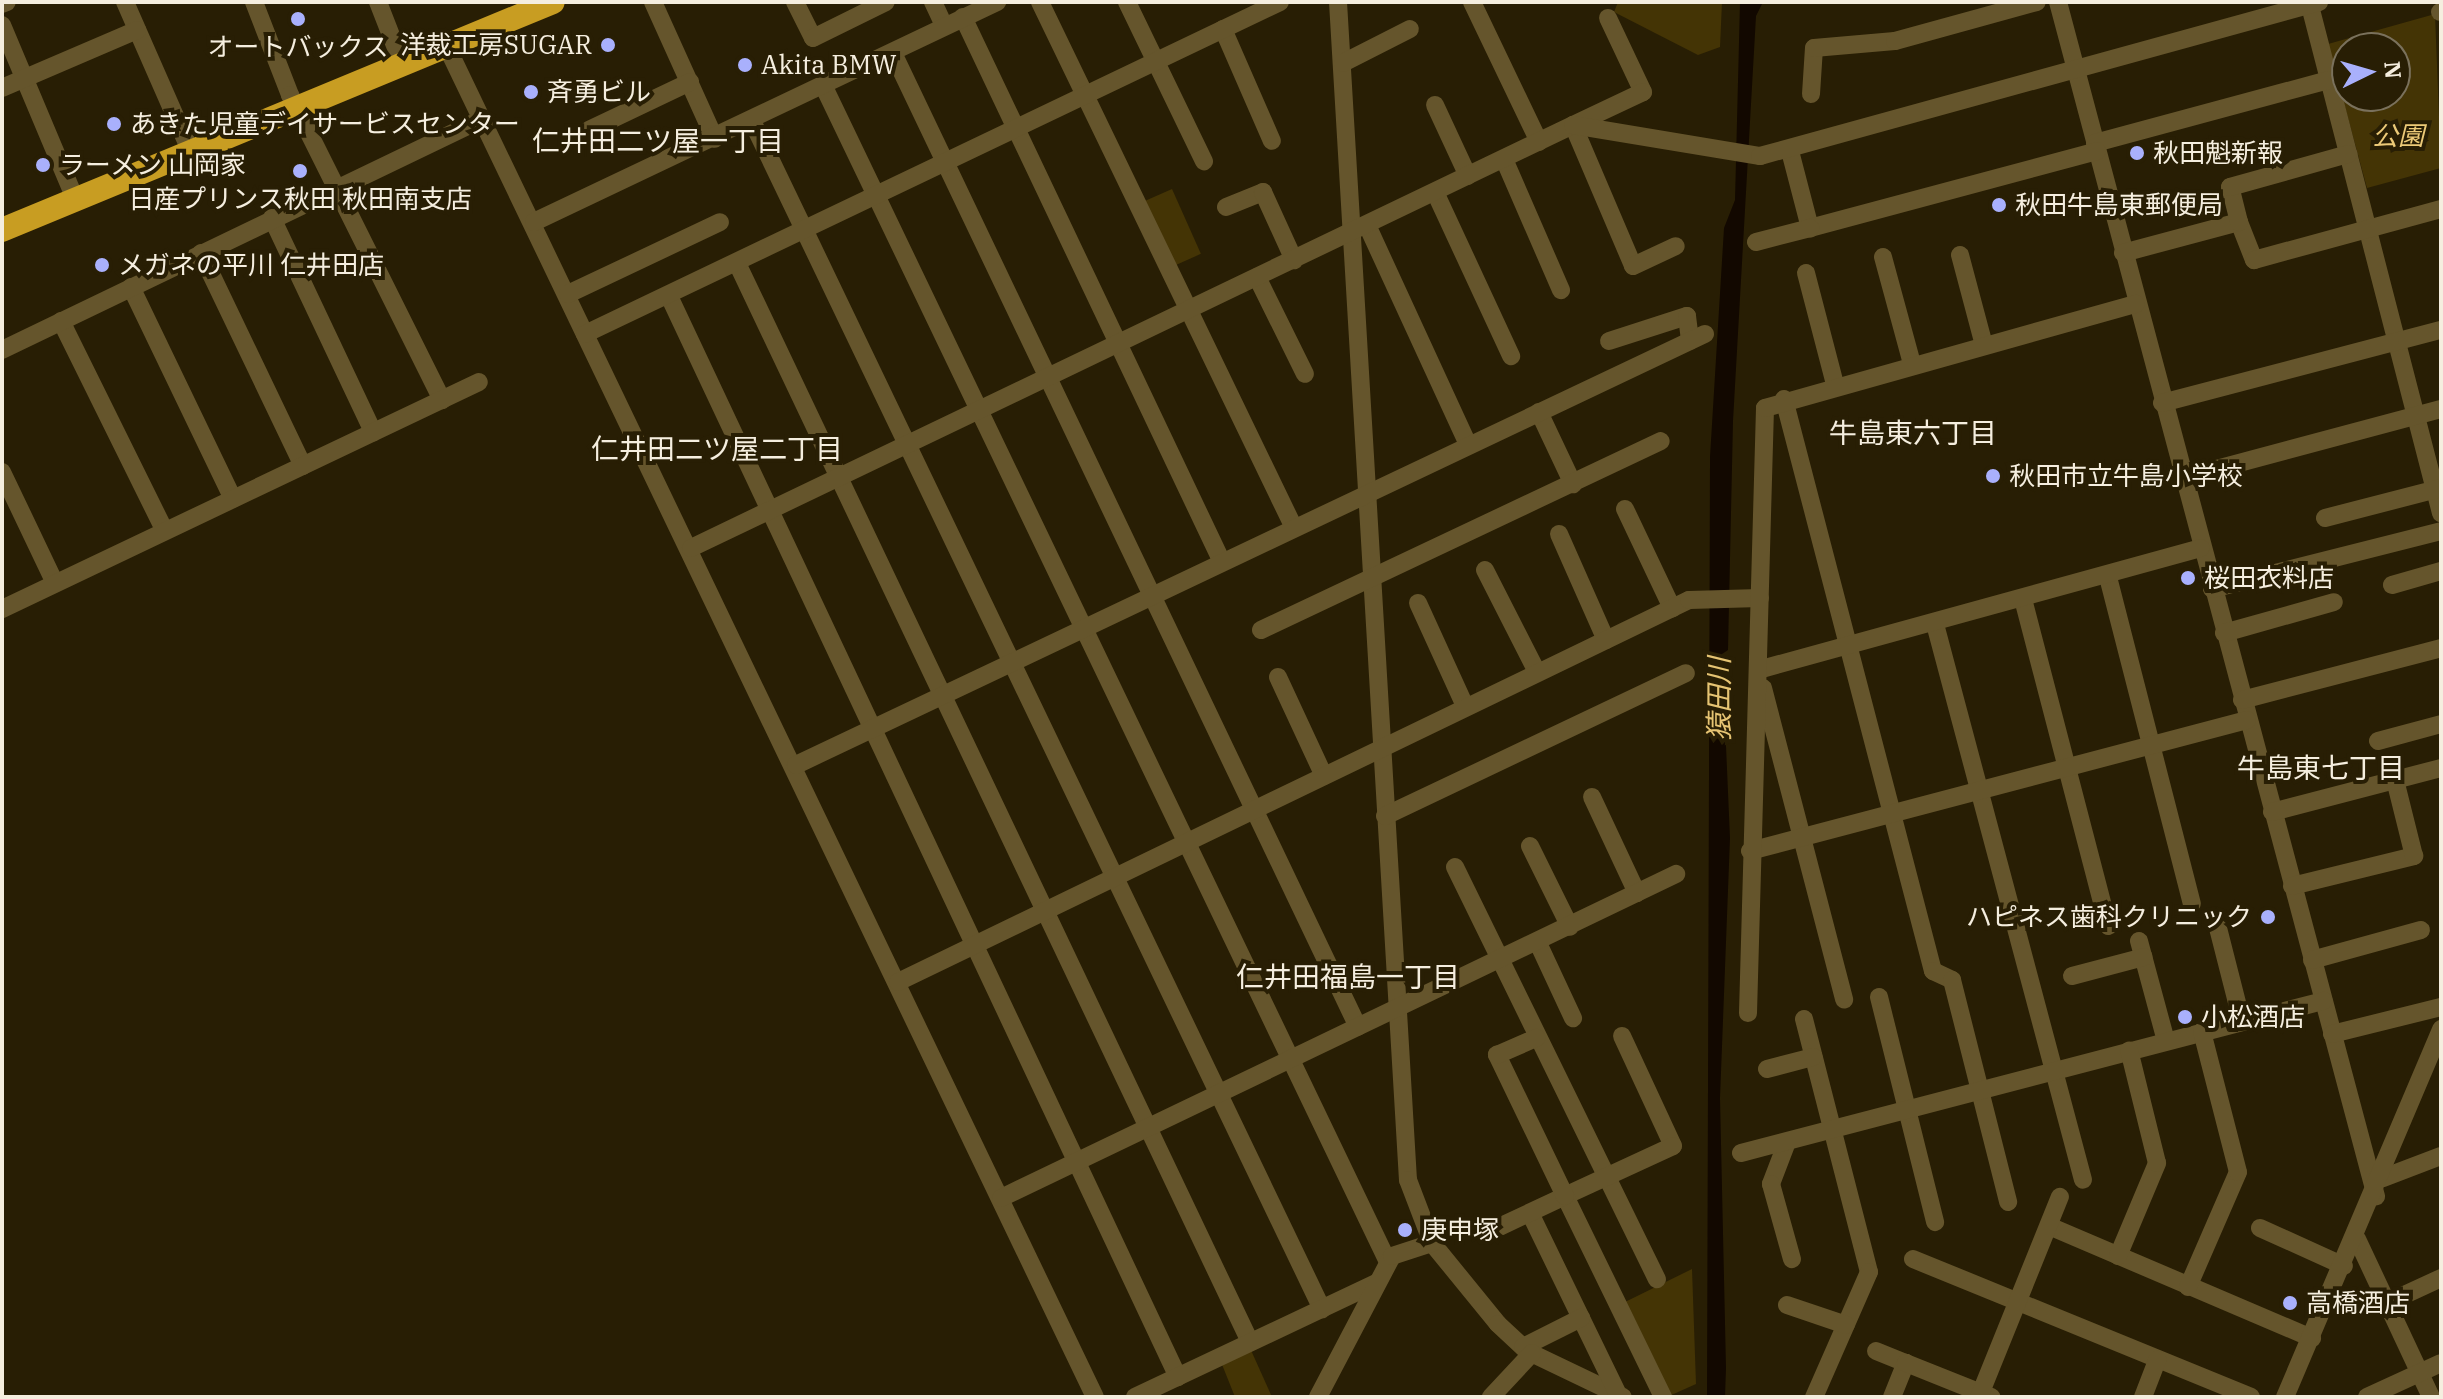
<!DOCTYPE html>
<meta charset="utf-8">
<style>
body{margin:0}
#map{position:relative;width:2443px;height:1399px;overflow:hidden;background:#281e04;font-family:"IBM Plex Serif","Noto Sans JP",serif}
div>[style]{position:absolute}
.green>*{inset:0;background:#443405;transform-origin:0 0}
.water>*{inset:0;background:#120800}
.minor>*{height:18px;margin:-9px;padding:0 9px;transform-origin:9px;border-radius:9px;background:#65552c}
.highway>*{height:24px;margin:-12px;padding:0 12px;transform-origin:12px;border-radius:12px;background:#c89d22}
.dots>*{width:22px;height:22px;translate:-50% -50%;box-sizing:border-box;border:4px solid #281e04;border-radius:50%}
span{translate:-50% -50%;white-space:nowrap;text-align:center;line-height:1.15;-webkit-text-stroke:8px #281e04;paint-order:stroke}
.poi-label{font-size:26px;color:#f5eedf}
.right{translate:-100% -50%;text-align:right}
.left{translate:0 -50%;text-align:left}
.park-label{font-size:26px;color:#ecca78;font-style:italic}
.neighbourhood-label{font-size:28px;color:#f5eedf}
.water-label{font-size:28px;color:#e6c473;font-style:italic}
.frame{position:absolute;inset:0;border:4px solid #f5eedf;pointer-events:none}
.north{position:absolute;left:2331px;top:32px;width:80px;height:80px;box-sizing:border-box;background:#281e04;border:2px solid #7a715c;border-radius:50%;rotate:85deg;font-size:22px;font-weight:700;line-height:32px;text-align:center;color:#f5eedf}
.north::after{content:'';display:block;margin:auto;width:28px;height:36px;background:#a9b0fc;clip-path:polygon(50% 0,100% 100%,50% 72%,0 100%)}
</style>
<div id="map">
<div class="green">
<div style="clip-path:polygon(1618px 2px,1722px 2px,1720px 47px,1698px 55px,1614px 12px)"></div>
<div style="clip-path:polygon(evenodd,2435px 14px,2441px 168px,2367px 188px,2328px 44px,2435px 14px,2347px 48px,2395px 48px,2395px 96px,2347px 96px,2347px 48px)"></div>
<div style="left:1172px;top:189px;width:71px;height:31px;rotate:66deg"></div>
<div style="clip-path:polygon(1692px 1269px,1696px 1384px,1667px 1397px,1623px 1303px)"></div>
<div style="clip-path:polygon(1250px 1348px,1272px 1397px,1235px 1397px,1221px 1362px)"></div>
</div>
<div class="water">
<div style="clip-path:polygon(1740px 2px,1763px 2px,1756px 16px,1733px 421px,1728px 650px,1722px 654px,1730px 838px,1720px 1098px,1726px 1368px,1725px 1397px,1707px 1397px,1710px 457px,1724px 228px,1735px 200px)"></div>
</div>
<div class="minor">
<div style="left:125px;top:2px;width:164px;rotate:66.3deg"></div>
<div style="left:254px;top:2px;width:100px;rotate:68.8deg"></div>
<div style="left:290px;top:95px;width:341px;rotate:63.5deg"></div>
<div style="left:378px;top:2px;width:69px;rotate:68.7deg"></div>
<div style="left:653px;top:2px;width:150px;rotate:65.7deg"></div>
<div style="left:795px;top:2px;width:40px;rotate:63.4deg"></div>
<div style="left:813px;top:38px;width:81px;rotate:-26.3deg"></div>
<div style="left:933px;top:2px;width:26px;rotate:65deg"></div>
<div style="left:1040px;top:2px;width:584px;rotate:64.22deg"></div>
<div style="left:1127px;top:2px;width:177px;rotate:64.2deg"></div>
<div style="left:1338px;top:2px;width:1180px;rotate:86.6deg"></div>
<div style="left:1408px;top:1180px;width:67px;rotate:69.1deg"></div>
<div style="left:1432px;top:1243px;width:104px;rotate:50.8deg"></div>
<div style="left:1498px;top:1324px;width:40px;rotate:43deg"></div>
<div style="left:1527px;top:1351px;width:106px;rotate:25.6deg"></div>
<div style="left:1472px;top:2px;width:155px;rotate:64.4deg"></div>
<div style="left:2058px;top:2px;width:1236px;rotate:75.09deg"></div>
<div style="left:2309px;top:2px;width:528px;rotate:75.52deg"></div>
<div style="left:2px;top:4px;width:5px;rotate:-22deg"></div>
<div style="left:2440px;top:12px;width:1px"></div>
<div style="left:963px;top:17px;width:603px;rotate:64.58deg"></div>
<div style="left:1608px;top:18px;width:82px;rotate:64.7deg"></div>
<div style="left:1643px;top:92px;width:77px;rotate:154.8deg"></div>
<div style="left:1573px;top:125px;width:153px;rotate:66.9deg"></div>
<div style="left:1633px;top:266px;width:47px;rotate:-24.9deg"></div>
<div style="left:2px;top:25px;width:189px;rotate:67.2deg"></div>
<div style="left:1223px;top:29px;width:122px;rotate:66.4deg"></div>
<div style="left:447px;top:47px;width:1497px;rotate:64.36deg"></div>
<div style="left:893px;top:53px;width:1079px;rotate:64.48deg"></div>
<div style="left:1343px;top:63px;width:75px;rotate:-26.9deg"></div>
<div style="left:824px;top:87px;width:1303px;rotate:64.36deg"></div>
<div style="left:2px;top:88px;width:147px;rotate:-23.2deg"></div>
<div style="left:1811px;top:94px;width:46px;rotate:-86.3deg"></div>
<div style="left:1814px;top:48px;width:81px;rotate:-4.9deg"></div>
<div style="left:1895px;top:41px;width:147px;rotate:-15.4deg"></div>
<div style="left:1435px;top:105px;width:78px;rotate:65.1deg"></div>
<div style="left:752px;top:121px;width:1318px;rotate:64.37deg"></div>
<div style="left:589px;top:130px;width:112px;rotate:-25.4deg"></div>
<div style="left:2095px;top:143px;width:242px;rotate:-15.1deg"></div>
<div style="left:1790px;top:151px;width:80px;rotate:75.4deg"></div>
<div style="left:1810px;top:228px;width:297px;rotate:-15deg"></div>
<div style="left:1504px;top:159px;width:143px;rotate:66.5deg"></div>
<div style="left:1435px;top:192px;width:181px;rotate:65.1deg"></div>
<div style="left:1226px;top:207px;width:40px;rotate:-22deg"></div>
<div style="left:1263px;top:192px;width:75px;rotate:65.5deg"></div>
<div style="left:272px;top:218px;width:237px;rotate:64.7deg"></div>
<div style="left:534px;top:222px;width:513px;rotate:-25.42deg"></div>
<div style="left:2239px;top:222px;width:41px;rotate:68.5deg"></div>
<div style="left:2254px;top:260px;width:194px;rotate:-15.3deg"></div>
<div style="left:1367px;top:225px;width:242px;rotate:65.3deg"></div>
<div style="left:1756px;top:242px;width:56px;rotate:-14.5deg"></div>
<div style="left:201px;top:253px;width:236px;rotate:64.4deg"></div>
<div style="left:2123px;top:253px;width:120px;rotate:-15deg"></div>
<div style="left:2239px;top:222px;width:36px;rotate:-104deg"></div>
<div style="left:2230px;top:187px;width:123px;rotate:-15.6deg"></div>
<div style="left:1960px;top:255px;width:93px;rotate:75.1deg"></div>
<div style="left:1883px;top:257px;width:111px;rotate:74.8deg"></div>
<div style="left:737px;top:263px;width:1195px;rotate:64.57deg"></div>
<div style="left:1806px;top:273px;width:115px;rotate:75.4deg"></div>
<div style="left:1257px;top:277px;width:108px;rotate:63.7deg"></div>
<div style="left:131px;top:287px;width:235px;rotate:64.3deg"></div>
<div style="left:568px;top:294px;width:168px;rotate:-25.3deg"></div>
<div style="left:669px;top:296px;width:1195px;rotate:64.79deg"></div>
<div style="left:61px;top:321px;width:234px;rotate:63.7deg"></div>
<div style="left:585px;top:334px;width:770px;rotate:-25.53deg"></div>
<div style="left:1609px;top:341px;width:82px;rotate:-17.8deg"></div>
<div style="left:1687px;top:316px;width:25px;rotate:83deg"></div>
<div style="left:2px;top:350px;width:533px;rotate:-25.7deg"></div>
<div style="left:1784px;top:399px;width:591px;rotate:75.4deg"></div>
<div style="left:1933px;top:971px;width:21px;rotate:25deg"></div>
<div style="left:1952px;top:980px;width:229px;rotate:75.8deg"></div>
<div style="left:2162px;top:403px;width:288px;rotate:-14.7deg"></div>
<div style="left:1539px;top:412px;width:80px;rotate:64.7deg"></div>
<div style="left:2px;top:472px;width:123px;rotate:64.5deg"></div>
<div style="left:2183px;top:478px;width:267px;rotate:-15deg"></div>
<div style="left:1625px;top:509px;width:110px;rotate:64.6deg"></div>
<div style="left:2325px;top:518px;width:120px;rotate:-14.5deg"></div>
<div style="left:1559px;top:534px;width:116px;rotate:66.1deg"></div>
<div style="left:691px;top:548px;width:978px;rotate:-25.62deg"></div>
<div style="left:1573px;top:125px;width:190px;rotate:9.4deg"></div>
<div style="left:1760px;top:156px;width:580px;rotate:-15.4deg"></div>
<div style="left:1485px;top:570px;width:114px;rotate:63deg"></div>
<div style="left:2108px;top:577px;width:337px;rotate:75.6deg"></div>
<div style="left:2392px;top:585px;width:51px;rotate:-15.9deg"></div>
<div style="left:2212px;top:589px;width:236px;rotate:-14.2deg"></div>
<div style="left:2023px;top:599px;width:338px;rotate:75.4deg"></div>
<div style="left:1418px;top:603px;width:113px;rotate:65.5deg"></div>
<div style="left:2px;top:609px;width:528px;rotate:-25.45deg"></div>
<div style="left:1935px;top:624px;width:575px;rotate:75.09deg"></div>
<div style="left:1261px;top:630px;width:442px;rotate:-25.3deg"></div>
<div style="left:2224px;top:633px;width:114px;rotate:-15.7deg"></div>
<div style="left:1758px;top:670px;width:459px;rotate:-15.4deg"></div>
<div style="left:1278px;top:677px;width:109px;rotate:65.1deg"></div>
<div style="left:1763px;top:688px;width:322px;rotate:75.4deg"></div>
<div style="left:2242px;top:700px;width:206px;rotate:-14.6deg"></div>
<div style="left:2378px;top:741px;width:65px;rotate:-15.1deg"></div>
<div style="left:796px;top:765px;width:1006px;rotate:-25.37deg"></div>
<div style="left:1592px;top:797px;width:106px;rotate:64.9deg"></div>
<div style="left:2272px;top:812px;width:175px;rotate:-14.6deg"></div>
<div style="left:1385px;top:816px;width:333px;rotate:-25.4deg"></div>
<div style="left:1530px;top:846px;width:90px;rotate:63.7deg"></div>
<div style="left:1750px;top:851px;width:514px;rotate:-14.77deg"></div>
<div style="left:1455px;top:867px;width:459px;rotate:63.9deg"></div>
<div style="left:2292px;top:886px;width:126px;rotate:-13.8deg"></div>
<div style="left:2414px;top:856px;width:78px;rotate:-104deg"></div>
<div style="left:2218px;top:928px;width:97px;rotate:75.7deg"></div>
<div style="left:2139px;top:941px;width:104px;rotate:74.9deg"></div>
<div style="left:1538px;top:943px;width:83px;rotate:65deg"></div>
<div style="left:2312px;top:960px;width:113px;rotate:-15.4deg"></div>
<div style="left:2072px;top:976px;width:74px;rotate:-14.8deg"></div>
<div style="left:898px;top:982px;width:878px;rotate:-25.78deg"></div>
<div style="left:1689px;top:600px;width:71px;rotate:-1.6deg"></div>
<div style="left:1879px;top:997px;width:232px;rotate:76deg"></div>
<div style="left:1748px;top:1013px;width:605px;rotate:-88.39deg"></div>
<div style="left:1765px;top:408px;width:385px;rotate:-15.7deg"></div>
<div style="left:1804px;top:1019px;width:261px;rotate:75.6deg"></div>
<div style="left:1869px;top:1272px;width:137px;rotate:113.7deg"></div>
<div style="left:2332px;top:1034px;width:112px;rotate:-13.9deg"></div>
<div style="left:1622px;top:1036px;width:121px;rotate:65.1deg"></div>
<div style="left:1673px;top:1146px;width:119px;rotate:155.2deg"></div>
<div style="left:1565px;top:1196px;width:224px;rotate:64deg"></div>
<div style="left:1767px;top:1069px;width:48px;rotate:-14.6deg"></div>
<div style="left:1787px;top:1142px;width:45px;rotate:110.9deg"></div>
<div style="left:1771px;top:1184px;width:78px;rotate:74.4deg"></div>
<div style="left:1741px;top:1153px;width:602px;rotate:-14.64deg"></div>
<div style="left:2383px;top:1178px;width:62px;rotate:-20.8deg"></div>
<div style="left:1001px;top:1198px;width:749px;rotate:-25.64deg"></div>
<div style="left:1530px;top:1213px;width:201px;rotate:64.1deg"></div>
<div style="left:2049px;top:1226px;width:286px;rotate:23.1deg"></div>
<div style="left:1497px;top:1228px;width:75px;rotate:-25.2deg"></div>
<div style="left:1565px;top:1196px;width:157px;rotate:-115.7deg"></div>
<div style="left:1497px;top:1055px;width:43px;rotate:-23.6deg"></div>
<div style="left:2260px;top:1228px;width:92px;rotate:24.3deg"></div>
<div style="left:2357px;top:1239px;width:174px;rotate:64.9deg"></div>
<div style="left:2118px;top:1256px;width:101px;rotate:-67.2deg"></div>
<div style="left:2157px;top:1163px;width:116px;rotate:-103.9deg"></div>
<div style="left:1913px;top:1259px;width:365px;rotate:22.2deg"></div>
<div style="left:2188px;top:1287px;width:125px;rotate:-66.5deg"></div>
<div style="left:2238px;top:1172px;width:145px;rotate:-104.4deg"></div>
<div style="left:2387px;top:1303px;width:60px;rotate:-24.8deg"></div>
<div style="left:1787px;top:1305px;width:62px;rotate:18.7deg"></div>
<div style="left:1523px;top:1347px;width:65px;rotate:-26.6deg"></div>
<div style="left:1876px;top:1351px;width:32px;rotate:22deg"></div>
<div style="left:1135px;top:1397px;width:267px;rotate:-25.3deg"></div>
<div style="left:1318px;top:1397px;width:159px;rotate:-62.3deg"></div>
<div style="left:1392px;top:1256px;width:42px;rotate:-18deg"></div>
<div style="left:1491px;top:1397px;width:60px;rotate:-47deg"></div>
<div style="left:1892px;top:1397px;width:37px;rotate:-68deg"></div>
<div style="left:1906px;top:1363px;width:92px;rotate:21.8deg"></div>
<div style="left:1979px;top:1397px;width:216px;rotate:-68deg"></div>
<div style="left:2143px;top:1397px;width:40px;rotate:-69deg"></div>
<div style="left:2285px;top:1397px;width:400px;rotate:-67deg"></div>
<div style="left:2367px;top:1397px;width:81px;rotate:-24.7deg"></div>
</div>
<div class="highway">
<div style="left:2px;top:230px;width:596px;rotate:-22.48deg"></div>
</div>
<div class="dots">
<div style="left:298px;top:19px;background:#a9b0fc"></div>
<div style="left:608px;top:45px;background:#a9b0fc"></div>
<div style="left:745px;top:65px;background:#a9b0fc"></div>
<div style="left:531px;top:92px;background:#a9b0fc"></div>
<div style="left:114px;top:124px;background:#a9b0fc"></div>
<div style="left:2137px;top:153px;background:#a9b0fc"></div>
<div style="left:43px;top:165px;background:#a9b0fc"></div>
<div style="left:300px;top:171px;background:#a9b0fc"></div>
<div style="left:1999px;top:205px;background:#a9b0fc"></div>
<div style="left:102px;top:265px;background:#a9b0fc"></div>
<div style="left:1993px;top:476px;background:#a9b0fc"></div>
<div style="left:2188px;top:578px;background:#a9b0fc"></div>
<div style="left:2268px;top:917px;background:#a9b0fc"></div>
<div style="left:2185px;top:1017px;background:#a9b0fc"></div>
<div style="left:1405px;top:1230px;background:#a9b0fc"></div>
<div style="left:2290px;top:1303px;background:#a9b0fc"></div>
</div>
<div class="poi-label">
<span class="right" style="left:592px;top:45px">洋裁工房SUGAR</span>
<span style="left:298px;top:47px">オートバックス</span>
<span class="left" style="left:761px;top:65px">Akita BMW</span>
<span class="left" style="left:547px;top:92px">斉勇ビル</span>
<span class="left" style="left:130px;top:124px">あきた児童デイサービスセンター</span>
<span class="left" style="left:2153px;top:153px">秋田魁新報</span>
<span class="left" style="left:59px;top:165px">ラーメン 山岡家</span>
<span style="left:300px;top:199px">日産プリンス秋田 秋田南支店</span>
<span class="left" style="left:2015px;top:205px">秋田牛島東郵便局</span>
<span class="left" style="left:118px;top:265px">メガネの平川 仁井田店</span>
<span class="left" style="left:2009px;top:476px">秋田市立牛島小学校</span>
<span class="left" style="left:2204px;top:578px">桜田衣料店</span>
<span class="right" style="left:2252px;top:917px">ハピネス歯科クリニック</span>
<span class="left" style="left:2201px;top:1017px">小松酒店</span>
<span class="left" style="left:1421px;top:1230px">庚申塚</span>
<span class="left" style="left:2306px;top:1303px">高橋酒店</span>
</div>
<div class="park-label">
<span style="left:2398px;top:136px">公園</span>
</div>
<div class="neighbourhood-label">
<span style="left:658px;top:141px">仁井田二ツ屋一丁目</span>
<span style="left:1913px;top:433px">牛島東六丁目</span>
<span style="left:717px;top:449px">仁井田二ツ屋二丁目</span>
<span style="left:2321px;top:768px">牛島東七丁目</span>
<span style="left:1348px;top:977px">仁井田福島一丁目</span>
</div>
<div class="water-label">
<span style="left:1719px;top:699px;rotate:-90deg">猿田川</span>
</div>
<div class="frame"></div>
<div class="north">N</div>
</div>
